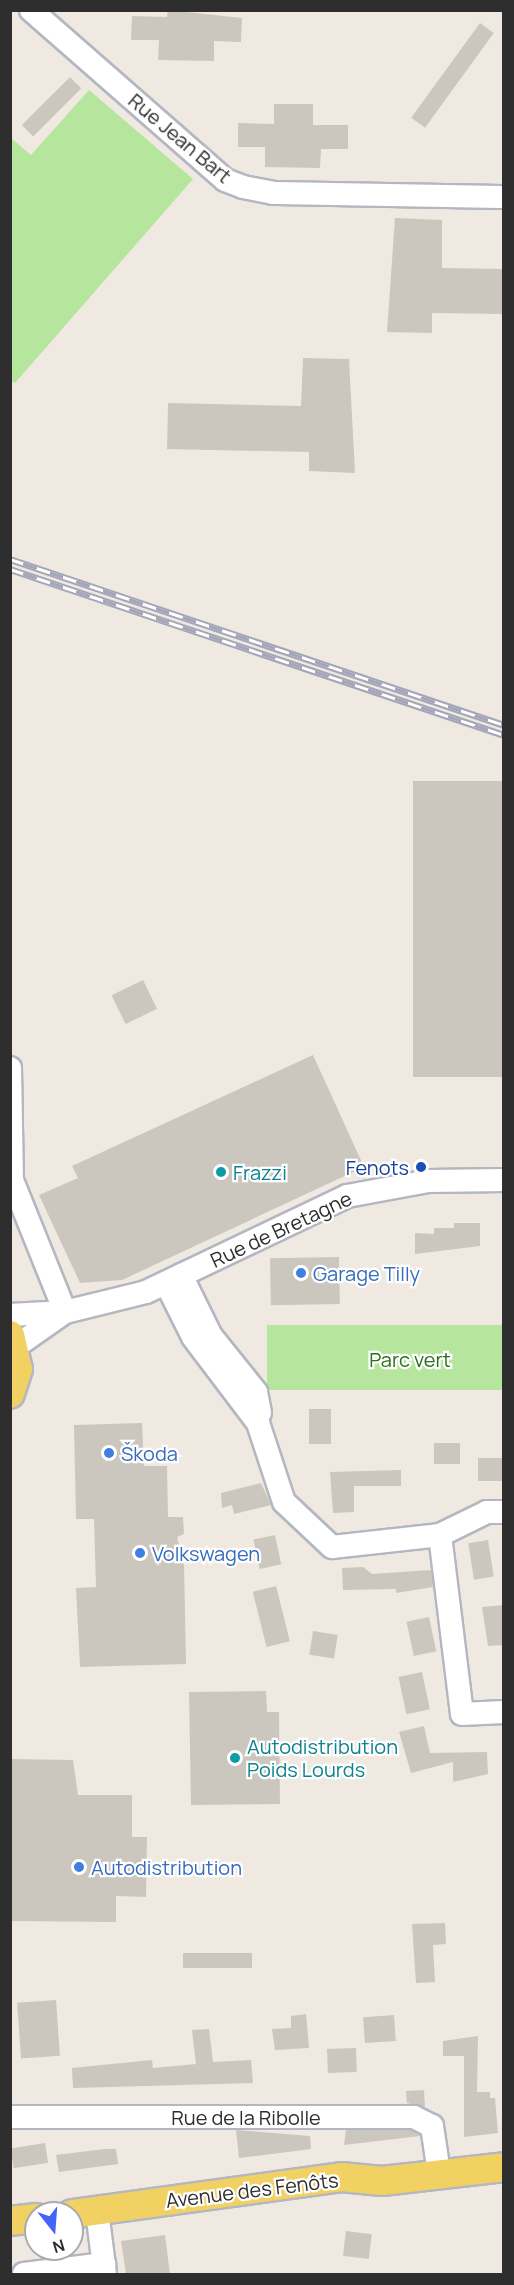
<!DOCTYPE html>
<meta charset="utf-8">
<style>
body{margin:0}
#map{position:relative;width:514px;height:2285px;overflow:hidden;background:#efe9e1;font-family:Manrope,sans-serif}
div>[style]{position:absolute}
.green>*{inset:0;background:#b6e59e;transform-origin:0 0}
.building>*{inset:0;background:#cbc7bf;transform-origin:0 0}
.roads{filter:drop-shadow(2px 0 #b4b7c1) drop-shadow(-2px 0 #b4b7c1) drop-shadow(0 2px #b4b7c1) drop-shadow(0 -2px #b4b7c1)}
.minor>*{height:22px;margin:-11px;padding:0 11px;transform-origin:11px;border-radius:11px;background:#fff}
.major>*{height:28px;margin:-14px;padding:0 14px;transform-origin:14px;border-radius:14px;background:#f2d163}
.rail>*{height:7px;margin-top:-3.5px;transform-origin:0;background:repeating-linear-gradient(90deg,#fff 0 14px,#a3a6b8 0 28px);box-sizing:border-box;border-block:2px solid #a3a6b8}
.dots>*{width:16px;height:16px;translate:-50% -50%;box-sizing:border-box;border:3px solid #fff;border-radius:50%}
span{translate:-50% -50%;white-space:nowrap;text-align:center;line-height:1.15;-webkit-text-stroke:4.5px #fff;paint-order:stroke}
.street-label{font-size:20px;color:#2e2e2e}
.transit-label{font-size:20px;color:#164399}
.right{translate:-100% -50%;text-align:right}
.culture-label{font-size:20px;color:#0d838f}
.left{translate:0 -50%;text-align:left}
.shop-label{font-size:20px;color:#366cbe}
.park-label{font-size:20px;color:#2c6e1b}
.frame{position:absolute;inset:0;border:12px solid #2e2e2e;pointer-events:none}
.north{position:absolute;left:24px;top:2201px;width:60px;height:60px;box-sizing:border-box;background:#fff;border:2px solid #ababab;border-radius:50%;rotate:163deg;font-size:16px;font-weight:700;line-height:24px;text-align:center;color:#2e2e2e}
.north::after{content:'';display:block;margin:auto;width:21px;height:27px;background:#4264fb;clip-path:polygon(50% 0,100% 100%,50% 72%,0 100%)}
</style>
<div id="map">
<div class="green">
<div style="clip-path:polygon(89px 90px,193px 179px,15px 383px,10px 380px,11px 138px,31px 155px)"></div>
<div style="left:503px;top:1325px;width:65px;height:236px;rotate:90deg"></div>
</div>
<div class="building">
<div style="clip-path:polygon(168px 10px,242px 18px,241px 42px,214px 41px,214px 61px,158px 60px,159px 40px,131px 40px,132px 16px,167px 17px)"></div>
<div style="left:480px;top:23px;width:17px;height:117px;rotate:36deg"></div>
<div style="left:70px;top:77px;width:16px;height:68px;rotate:45deg"></div>
<div style="clip-path:polygon(274px 104px,313px 104px,313px 125px,348px 125px,348px 149px,321px 149px,320px 168px,265px 167px,265px 147px,238px 147px,238px 123px,274px 124px)"></div>
<div style="clip-path:polygon(395px 218px,442px 220px,442px 268px,504px 269px,504px 314px,432px 313px,432px 333px,387px 332px)"></div>
<div style="clip-path:polygon(303px 358px,349px 359px,355px 473px,309px 471px,309px 452px,167px 449px,168px 403px,301px 406px)"></div>
<div style="left:503px;top:781px;width:296px;height:90px;rotate:90deg"></div>
<div style="left:143px;top:980px;width:32px;height:35px;rotate:64deg"></div>
<div style="clip-path:polygon(313px 1055px,364px 1167px,122px 1280px,80px 1283px,39px 1195px,78px 1178px,72px 1166px)"></div>
<div style="clip-path:polygon(454px 1223px,480px 1223px,480px 1246px,415px 1254px,415px 1233px,434px 1234px,434px 1228px,454px 1228px)"></div>
<div style="left:339px;top:1257px;width:47px;height:69px;rotate:89deg"></div>
<div style="left:309px;top:1409px;width:22px;height:35px"></div>
<div style="clip-path:polygon(142px 1423px,144px 1466px,167px 1466px,168px 1517px,183px 1517px,184px 1534px,177px 1537px,184px 1564px,186px 1664px,80px 1667px,76px 1588px,96px 1587px,94px 1519px,76px 1519px,74px 1425px)"></div>
<div style="left:434px;top:1443px;width:26px;height:21px"></div>
<div style="left:478px;top:1458px;width:26px;height:23px"></div>
<div style="clip-path:polygon(401px 1470px,401px 1486px,354px 1486px,354px 1512px,333px 1513px,330px 1472px)"></div>
<div style="clip-path:polygon(261px 1483px,271px 1505px,234px 1514px,232px 1505px,222px 1508px,221px 1493px)"></div>
<div style="left:275px;top:1535px;width:30px;height:22px;rotate:78deg"></div>
<div style="left:488px;top:1540px;width:37px;height:20px;rotate:81deg"></div>
<div style="clip-path:polygon(363px 1567px,372px 1574px,431px 1570px,433px 1587px,396px 1593px,396px 1589px,343px 1590px,342px 1568px)"></div>
<div style="left:276px;top:1586px;width:57px;height:24px;rotate:76deg"></div>
<div style="clip-path:polygon(504px 1605px,504px 1645px,488px 1646px,482px 1607px)"></div>
<div style="left:429px;top:1617px;width:35px;height:23px;rotate:78deg"></div>
<div style="left:313px;top:1631px;width:25px;height:24px;rotate:9deg"></div>
<div style="left:422px;top:1672px;width:38px;height:24px;rotate:78deg"></div>
<div style="clip-path:polygon(266px 1691px,267px 1712px,279px 1712px,280px 1804px,191px 1805px,189px 1692px)"></div>
<div style="clip-path:polygon(424px 1726px,430px 1753px,487px 1752px,488px 1774px,453px 1782px,453px 1762px,411px 1773px,399px 1732px)"></div>
<div style="clip-path:polygon(10px 1759px,73px 1760px,78px 1795px,132px 1795px,132px 1837px,147px 1837px,146px 1897px,116px 1896px,116px 1922px,10px 1921px)"></div>
<div style="clip-path:polygon(445px 1923px,446px 1944px,433px 1945px,435px 1982px,416px 1983px,412px 1924px)"></div>
<div style="left:183px;top:1953px;width:69px;height:15px"></div>
<div style="left:56px;top:2000px;width:56px;height:39px;rotate:86deg"></div>
<div style="clip-path:polygon(306px 2014px,309px 2048px,275px 2050px,272px 2029px,291px 2028px,291px 2016px)"></div>
<div style="left:394px;top:2015px;width:26px;height:31px;rotate:86deg"></div>
<div style="clip-path:polygon(209px 2029px,213px 2062px,251px 2060px,253px 2083px,73px 2088px,72px 2068px,152px 2060px,153px 2068px,196px 2064px,192px 2030px)"></div>
<div style="clip-path:polygon(478px 2036px,477px 2092px,490px 2092px,490px 2098px,495px 2098px,498px 2133px,464px 2137px,464px 2056px,443px 2056px,443px 2041px)"></div>
<div style="left:356px;top:2048px;width:24px;height:29px;rotate:88deg"></div>
<div style="clip-path:polygon(424px 2090px,425px 2108px,407px 2103px,406px 2091px)"></div>
<div style="clip-path:polygon(236px 2130px,310px 2136px,311px 2149px,239px 2158px)"></div>
<div style="clip-path:polygon(346px 2130px,411px 2130px,420px 2136px,344px 2145px)"></div>
<div style="left:45px;top:2143px;width:20px;height:35px;rotate:81deg"></div>
<div style="clip-path:polygon(105px 2149px,116px 2149px,118px 2164px,59px 2172px,56px 2155px)"></div>
<div style="left:346px;top:2231px;width:26px;height:25px;rotate:7deg"></div>
<div style="clip-path:polygon(165px 2235px,170px 2274px,126px 2274px,121px 2241px)"></div>
</div>
<div class="roads">
<div class="minor">
<div style="left:31px;top:10px;width:258px;rotate:41.2deg"></div>
<div style="left:225px;top:180px;width:19px;rotate:21deg"></div>
<div style="left:243px;top:187px;width:31px;rotate:11deg"></div>
<div style="left:273px;top:193px;width:231px;rotate:1deg"></div>
<div style="left:10px;top:1068px;width:112px;rotate:89deg"></div>
<div style="left:12px;top:1180px;width:142px;rotate:68.1deg"></div>
<div style="left:181px;top:1275px;width:68px;rotate:63.8deg"></div>
<div style="left:211px;top:1336px;width:72px;rotate:51.2deg"></div>
<div style="left:256px;top:1392px;width:21px;rotate:79deg"></div>
<div style="left:166px;top:1283px;width:60px;rotate:63.4deg"></div>
<div style="left:193px;top:1337px;width:108px;rotate:52.9deg"></div>
<div style="left:258px;top:1423px;width:83px;rotate:71.8deg"></div>
<div style="left:284px;top:1502px;width:66px;rotate:43.2deg"></div>
<div style="left:332px;top:1547px;width:109px;rotate:-6.3deg"></div>
<div style="left:440px;top:1535px;width:52px;rotate:-26.1deg"></div>
<div style="left:487px;top:1512px;width:17px"></div>
<div style="left:10px;top:1315px;width:55px;rotate:-3.1deg"></div>
<div style="left:65px;top:1312px;width:83px;rotate:-13.9deg"></div>
<div style="left:146px;top:1292px;width:223px;rotate:-25.5deg"></div>
<div style="left:347px;top:1196px;width:83px;rotate:-10.4deg"></div>
<div style="left:429px;top:1181px;width:75px;rotate:-0.8deg"></div>
<div style="left:15px;top:1347px;width:61px;rotate:-35deg"></div>
<div style="left:440px;top:1535px;width:180px;rotate:83deg"></div>
<div style="left:462px;top:1714px;width:42px;rotate:-2.7deg"></div>
<div style="left:10px;top:2117px;width:404px"></div>
<div style="left:414px;top:2117px;width:20px;rotate:27deg"></div>
<div style="left:432px;top:2126px;width:48px;rotate:81.5deg"></div>
<div style="left:97px;top:2211px;width:64px;rotate:82.8deg"></div>
<div style="left:24px;top:2274px;width:81px;rotate:-7.1deg"></div>
</div>
<div class="major">
<div style="left:10px;top:1335px;width:35px;rotate:77deg"></div>
<div style="left:18px;top:1369px;width:26px;rotate:108deg"></div>
<div style="left:72px;top:2214px;width:272px;rotate:-7.8deg"></div>
<div style="left:341px;top:2177px;width:41px;rotate:5.6deg"></div>
<div style="left:382px;top:2181px;width:123px;rotate:-6.5deg"></div>
<div style="left:10px;top:2221px;width:26px;rotate:-7deg"></div>
</div>
</div>
<div class="rail">
<div style="left:10px;top:559px;width:521px;rotate:18.57deg"></div>
<div style="left:10px;top:569px;width:521px;rotate:18.57deg"></div>
</div>
<div class="dots">
<div style="left:421px;top:1167px;background:#1a4fb4"></div>
<div style="left:221px;top:1172px;background:#0f9aa8"></div>
<div style="left:301px;top:1273px;background:#3f7fe0"></div>
<div style="left:109px;top:1453px;background:#3f7fe0"></div>
<div style="left:140px;top:1553px;background:#3f7fe0"></div>
<div style="left:235px;top:1758px;background:#0f9aa8"></div>
<div style="left:79px;top:1867px;background:#3f7fe0"></div>
</div>
<div class="street-label">
<span style="left:180px;top:138px;rotate:40deg">Rue Jean Bart</span>
<span style="left:281px;top:1229px;rotate:-25deg">Rue de Bretagne</span>
<span style="left:246px;top:2117px">Rue de la Ribolle</span>
<span style="left:252px;top:2190px;rotate:-7deg">Avenue des Fenôts</span>
</div>
<div class="transit-label">
<span class="right" style="left:409px;top:1167px">Fenots</span>
</div>
<div class="culture-label">
<span class="left" style="left:233px;top:1172px">Frazzi</span>
<span class="left" style="left:247px;top:1758px">Autodistribution<br>Poids Lourds</span>
</div>
<div class="shop-label">
<span class="left" style="left:313px;top:1273px">Garage Tilly</span>
<span class="left" style="left:121px;top:1453px">Škoda</span>
<span class="left" style="left:152px;top:1553px">Volkswagen</span>
<span class="left" style="left:91px;top:1867px">Autodistribution</span>
</div>
<div class="park-label">
<span style="left:410px;top:1359px">Parc vert</span>
</div>
<div class="frame"></div>
<div class="north">N</div>
</div>
